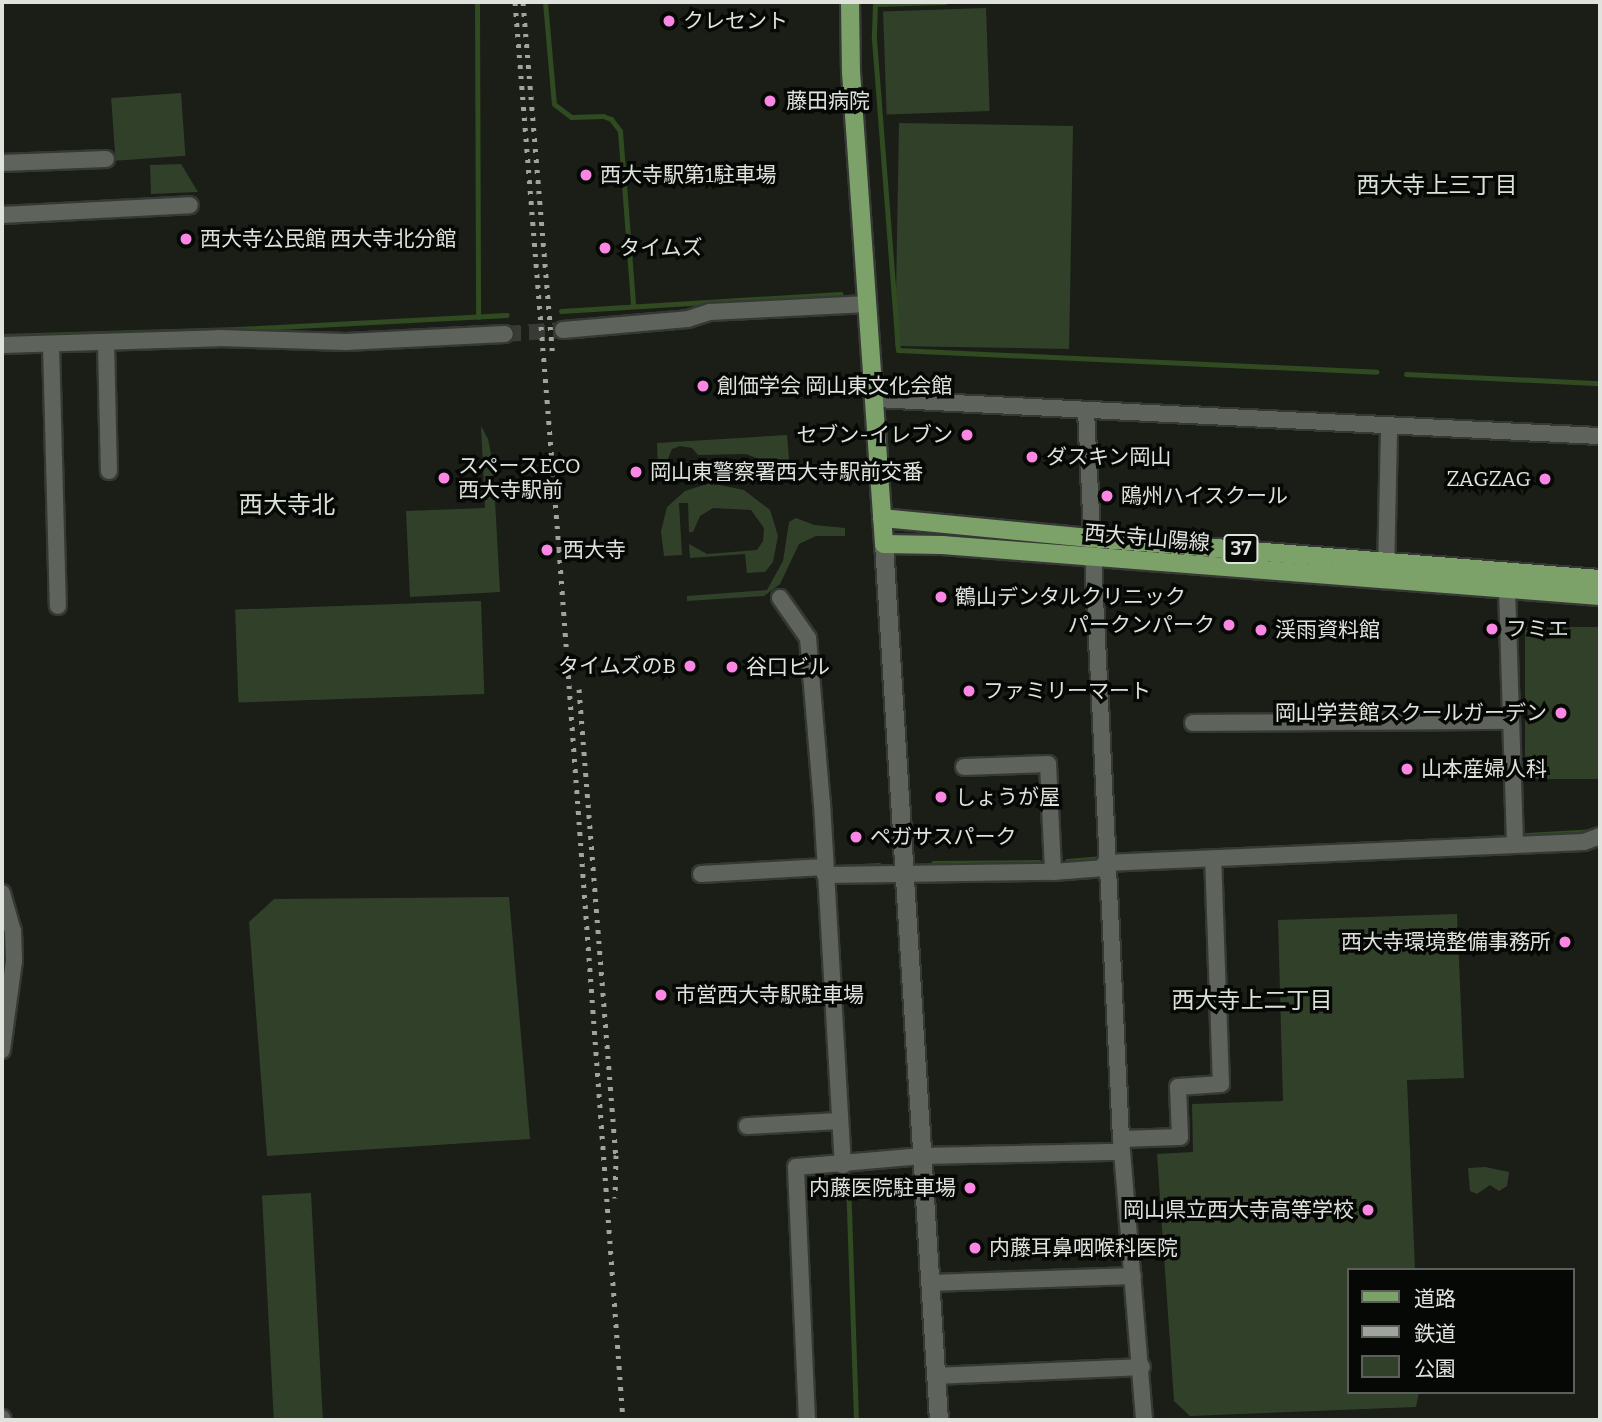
<!DOCTYPE html>
<meta charset="utf-8">
<style>
body{margin:0}
#map{position:relative;width:1602px;height:1422px;overflow:hidden;background:#1a1e17;font-family:Bitter,"Noto Sans JP",serif}
div>[style]{position:absolute}
.green>*{inset:0;background:#314129;transform-origin:0 0}
.stream>*{height:5px;margin:-2.5px;padding:0 2.5px;transform-origin:2.5px;border-radius:2.5px;background:#304a21}
.minor-tunnel>*{height:16px;margin-top:-8px;transform-origin:0;background:repeating-linear-gradient(90deg,#383b35 0 16px,transparent 0 24px)}
.roads{filter:drop-shadow(2px 0 #353834) drop-shadow(-2px 0 #353834) drop-shadow(0 2px #353834) drop-shadow(0 -2px #353834)}
.minor>*{height:16px;margin:-8px;padding:0 8px;transform-origin:8px;border-radius:8px;background:#5e645c}
.tertiary>*{height:18px;margin:-9px;padding:0 9px;transform-origin:9px;border-radius:9px;background:#5e645c}
.primary>*{height:18px;margin:-9px;padding:0 9px;transform-origin:9px;border-radius:9px;background:#7da269}
.rail>*{height:5px;margin-top:-2.5px;transform-origin:0;background:repeating-linear-gradient(90deg,#a0a49e 0 3.5px,transparent 0 10.5px)}
.dots>*{width:19px;height:19px;translate:-50% -50%;box-sizing:border-box;border:4px solid #060805;border-radius:50%}
span{translate:-50% -50%;white-space:nowrap;text-align:center;line-height:1.15;-webkit-text-stroke:7px #060805;paint-order:stroke}
.shield-label span{padding:2px 5px;background:#060805;border:2px solid;border-radius:5px;-webkit-text-stroke-width:0}
.shield-label{font-size:19px;color:#dfe2dd;font-weight:700}
.poi-label{font-size:21px;color:#dfe2dd}
.left{translate:0 -50%;text-align:left}
.right{translate:-100% -50%;text-align:right}
.street-label{font-size:21px;color:#dfe2dd}
.neighbourhood-label{font-size:23px;color:#dae1d7}
.quarter-label{font-size:24px;color:#dae1d7}
.frame{position:absolute;inset:0;border:4px solid #dfe2dd;pointer-events:none}
.legend{position:absolute;left:1347px;top:1268px;width:228px;height:126px;box-sizing:border-box;background:#060805;border:2px solid #5d5f5b;margin:0;padding:9px 12px;list-style:none;font-size:21px;color:#dfe2dd}
.legend li{display:flex;align-items:center;gap:14px;height:35px}
.legend b{width:35px;border:2px solid #5d5f5b}
</style>
<div id="map">
<div class="green">
<div style="left:986px;top:8px;width:103px;height:103px;rotate:88deg"></div>
<div style="left:181px;top:93px;width:63px;height:70px;rotate:86deg"></div>
<div style="left:1073px;top:126px;width:223px;height:174px;rotate:91deg"></div>
<div style="clip-path:polygon(181px 164px,198px 192px,151px 194px,150px 165px)"></div>
<div style="clip-path:polygon(481px 426px,488px 439px,493px 464px,500px 592px,410px 597px,406px 511px,485px 508px)"></div>
<div style="clip-path:polygon(787px 435px,790px 471px,746px 454px,698px 455px,692px 448px,680px 446px,672px 449px,665px 466px,658px 470px,657px 443px)"></div>
<div style="clip-path:polygon(710px 483px,744px 490px,770px 510px,778px 536px,773px 562px,765px 572px,747px 573px,745px 554px,690px 558px,689px 544px,707px 554px,757px 550px,763px 541px,764px 528px,751px 510px,713px 508px,700px 516px,693px 532px,689px 532px,688px 503px,679px 503px,682px 555px,664px 556px,661px 531px,667px 507px,685px 491px)"></div>
<div style="clip-path:polygon(796px 518px,814px 525px,845px 528px,845px 536px,816px 536px,799px 544px,780px 584px,764px 596px,687px 601px,687px 596px,767px 590px,783px 561px,789px 522px)"></div>
<div style="left:481px;top:601px;width:93px;height:246px;rotate:88deg"></div>
<div style="left:1600px;top:627px;width:152px;height:75px;rotate:90deg"></div>
<div style="clip-path:polygon(509px 897px,530px 1139px,267px 1156px,249px 922px,274px 899px)"></div>
<div style="clip-path:polygon(1457px 914px,1464px 1078px,1407px 1080px,1415px 1270px,1348px 1270px,1348px 1392px,1419px 1392px,1416px 1407px,1190px 1416px,1174px 1401px,1157px 1154px,1193px 1152px,1192px 1104px,1283px 1101px,1278px 920px)"></div>
<div style="clip-path:polygon(1485px 1167px,1509px 1172px,1507px 1186px,1499px 1191px,1490px 1185px,1477px 1194px,1470px 1191px,1468px 1168px)"></div>
<div style="left:311px;top:1193px;width:227px;height:49px;rotate:87deg"></div>
</div>
<div class="stream">
<div style="left:477px;top:2px;width:315px;rotate:89.8deg"></div>
<div style="left:545px;top:2px;width:102px;rotate:85deg"></div>
<div style="left:554px;top:104px;width:21px;rotate:37deg"></div>
<div style="left:571px;top:117px;width:32px;rotate:-2deg"></div>
<div style="left:603px;top:116px;width:9px;rotate:21deg"></div>
<div style="left:611px;top:119px;width:15px;rotate:53deg"></div>
<div style="left:620px;top:131px;width:174px;rotate:85.7deg"></div>
<div style="left:945px;top:2px;width:70px;rotate:178.4deg"></div>
<div style="left:875px;top:4px;width:35px;rotate:92deg"></div>
<div style="left:874px;top:39px;width:312px;rotate:85.6deg"></div>
<div style="left:898px;top:350px;width:479px;rotate:2.6deg"></div>
<div style="left:561px;top:311px;width:280px;rotate:-3.5deg"></div>
<div style="left:2px;top:336px;width:236px;rotate:-1.7deg"></div>
<div style="left:238px;top:329px;width:269px;rotate:-3deg"></div>
<div style="left:1406px;top:374px;width:194px;rotate:2.7deg"></div>
<div style="left:1526px;top:835px;width:70px;rotate:-3.3deg"></div>
<div style="left:1440px;top:841px;width:63px;rotate:-3.6deg"></div>
<div style="left:1188px;top:852px;width:189px;rotate:-2.7deg"></div>
<div style="left:1067px;top:861px;width:33px;rotate:-5deg"></div>
<div style="left:933px;top:863px;width:106px;rotate:-0.5deg"></div>
<div style="left:839px;top:867px;width:40px;rotate:-2.9deg"></div>
<div style="left:848px;top:1179px;width:241px;rotate:88.1deg"></div>
</div>
<div class="minor-tunnel">
<div style="left:505px;top:334px;width:58px;rotate:-3.9deg"></div>
</div>
<div class="roads">
<div class="minor">
<div style="left:2px;top:163px;width:104px;rotate:-2.2deg"></div>
<div style="left:2px;top:215px;width:188px;rotate:-3deg"></div>
<div style="left:563px;top:330px;width:125px;rotate:-5deg"></div>
<div style="left:688px;top:319px;width:23px;rotate:-18deg"></div>
<div style="left:710px;top:312px;width:158px;rotate:-2.9deg"></div>
<div style="left:106px;top:342px;width:129px;rotate:88.7deg"></div>
<div style="left:51px;top:344px;width:262px;rotate:88.5deg"></div>
<div style="left:2px;top:345px;width:217px;rotate:-1.8deg"></div>
<div style="left:219px;top:338px;width:127px;rotate:1.8deg"></div>
<div style="left:346px;top:342px;width:159px;rotate:-2.9deg"></div>
<div style="left:876px;top:399px;width:725px;rotate:2.93deg"></div>
<div style="left:1086px;top:410px;width:730px;rotate:87.25deg"></div>
<div style="left:1121px;top:1139px;width:282px;rotate:85.3deg"></div>
<div style="left:1386px;top:574px;width:149px;rotate:-88.8deg"></div>
<div style="left:1514px;top:581px;width:11px;rotate:131deg"></div>
<div style="left:1507px;top:589px;width:256px;rotate:88.2deg"></div>
<div style="left:780px;top:598px;width:49px;rotate:55deg"></div>
<div style="left:808px;top:638px;width:166px;rotate:85.2deg"></div>
<div style="left:822px;top:803px;width:363px;rotate:86.7deg"></div>
<div style="left:1193px;top:723px;width:317px;rotate:-0.4deg"></div>
<div style="left:964px;top:767px;width:84px;rotate:-2deg"></div>
<div style="left:1048px;top:764px;width:108px;rotate:87.3deg"></div>
<div style="left:1105px;top:863px;width:479px;rotate:-2.5deg"></div>
<div style="left:1584px;top:842px;width:17px;rotate:-21deg"></div>
<div style="left:701px;top:874px;width:124px;rotate:-3.2deg"></div>
<div style="left:825px;top:875px;width:228px;rotate:-0.8deg"></div>
<div style="left:1053px;top:872px;width:52px;rotate:-4.4deg"></div>
<div style="left:2px;top:893px;width:40px;rotate:74deg"></div>
<div style="left:13px;top:931px;width:30px;rotate:88deg"></div>
<div style="left:14px;top:961px;width:90px;rotate:97.7deg"></div>
<div style="left:747px;top:1126px;width:93px;rotate:-3.1deg"></div>
<div style="left:1121px;top:1139px;width:59px;rotate:-1.9deg"></div>
<div style="left:1180px;top:1137px;width:50px;rotate:-92.3deg"></div>
<div style="left:1178px;top:1087px;width:43px;rotate:-4deg"></div>
<div style="left:1221px;top:1084px;width:225px;rotate:-92deg"></div>
<div style="left:931px;top:1283px;width:202px;rotate:-2deg"></div>
<div style="left:936px;top:1376px;width:206px;rotate:-2.5deg"></div>
<div style="left:2px;top:1418px;width:2px;rotate:63deg"></div>
<div style="left:807px;top:1420px;width:253px;rotate:-92.5deg"></div>
<div style="left:796px;top:1167px;width:127px;rotate:-5deg"></div>
<div style="left:923px;top:1156px;width:198px;rotate:-1.2deg"></div>
</div>
<div class="tertiary">
<div style="left:884px;top:544px;width:878px;rotate:86.41deg"></div>
</div>
<div class="primary">
<div style="left:850px;top:2px;width:70px;rotate:89.2deg"></div>
<div style="left:851px;top:72px;width:473px;rotate:86deg"></div>
<div style="left:884px;top:544px;width:58px;rotate:1deg"></div>
<div style="left:942px;top:545px;width:660px;rotate:4.43deg"></div>
<div style="left:882px;top:518px;width:210px;rotate:5.5deg"></div>
<div style="left:1091px;top:538px;width:511px;rotate:4.61deg"></div>
</div>
</div>
<div class="rail">
<div style="left:515px;top:2px;width:549px;rotate:85.4deg"></div>
<div style="left:559px;top:549px;width:873px;rotate:85.8deg"></div>
<div style="left:523px;top:2px;width:356px;rotate:85.2deg"></div>
<div style="left:579px;top:689px;width:467px;rotate:85.5deg"></div>
<div style="left:616px;top:1155px;width:43px;rotate:91.3deg"></div>
</div>
<div class="dots">
<div style="left:669px;top:21px;background:#fc86e4"></div>
<div style="left:770px;top:101px;background:#fc86e4"></div>
<div style="left:586px;top:175px;background:#fc86e4"></div>
<div style="left:186px;top:239px;background:#fc86e4"></div>
<div style="left:605px;top:248px;background:#fc86e4"></div>
<div style="left:703px;top:386px;background:#fc86e4"></div>
<div style="left:967px;top:435px;background:#fc86e4"></div>
<div style="left:1032px;top:457px;background:#fc86e4"></div>
<div style="left:636px;top:472px;background:#fc86e4"></div>
<div style="left:444px;top:478px;background:#fc86e4"></div>
<div style="left:1545px;top:479px;background:#fc86e4"></div>
<div style="left:1107px;top:496px;background:#fc86e4"></div>
<div style="left:547px;top:550px;background:#fc86e4"></div>
<div style="left:941px;top:597px;background:#fc86e4"></div>
<div style="left:1229px;top:625px;background:#fc86e4"></div>
<div style="left:1492px;top:629px;background:#fc86e4"></div>
<div style="left:1261px;top:630px;background:#fc86e4"></div>
<div style="left:690px;top:666px;background:#fc86e4"></div>
<div style="left:732px;top:667px;background:#fc86e4"></div>
<div style="left:969px;top:691px;background:#fc86e4"></div>
<div style="left:1561px;top:713px;background:#fc86e4"></div>
<div style="left:1407px;top:769px;background:#fc86e4"></div>
<div style="left:941px;top:797px;background:#fc86e4"></div>
<div style="left:856px;top:837px;background:#fc86e4"></div>
<div style="left:1565px;top:942px;background:#fc86e4"></div>
<div style="left:661px;top:995px;background:#fc86e4"></div>
<div style="left:970px;top:1188px;background:#fc86e4"></div>
<div style="left:1368px;top:1210px;background:#fc86e4"></div>
<div style="left:975px;top:1248px;background:#fc86e4"></div>
</div>
<div class="shield-label">
<span style="left:1241px;top:549px">37</span>
</div>
<div class="poi-label">
<span class="left" style="left:683px;top:21px">クレセント</span>
<span class="left" style="left:786px;top:101px">藤田病院</span>
<span class="left" style="left:600px;top:175px">西大寺駅第1駐車場</span>
<span class="left" style="left:200px;top:239px">西大寺公民館 西大寺北分館</span>
<span class="left" style="left:619px;top:248px">タイムズ</span>
<span class="left" style="left:717px;top:386px">創価学会 岡山東文化会館</span>
<span class="right" style="left:953px;top:435px">セブン-イレブン</span>
<span class="left" style="left:1046px;top:457px">ダスキン岡山</span>
<span class="left" style="left:458px;top:478px">スペースECO<br>西大寺駅前</span>
<span class="left" style="left:650px;top:472px">岡山東警察署西大寺駅前交番</span>
<span class="right" style="left:1531px;top:479px">ZAGZAG</span>
<span class="left" style="left:1121px;top:496px">鴎州ハイスクール</span>
<span class="left" style="left:563px;top:550px">西大寺</span>
<span class="left" style="left:955px;top:597px">鶴山デンタルクリニック</span>
<span class="right" style="left:1215px;top:625px">パークンパーク</span>
<span class="left" style="left:1506px;top:629px">フミエ</span>
<span class="left" style="left:1275px;top:630px">渓雨資料館</span>
<span class="right" style="left:676px;top:666px">タイムズのB</span>
<span class="left" style="left:746px;top:667px">谷口ビル</span>
<span class="left" style="left:983px;top:691px">ファミリーマート</span>
<span class="right" style="left:1547px;top:713px">岡山学芸館スクールガーデン</span>
<span class="left" style="left:1421px;top:769px">山本産婦人科</span>
<span class="left" style="left:955px;top:797px">しょうが屋</span>
<span class="left" style="left:870px;top:837px">ペガサスパーク</span>
<span class="right" style="left:1551px;top:942px">西大寺環境整備事務所</span>
<span class="left" style="left:675px;top:995px">市営西大寺駅駐車場</span>
<span class="right" style="left:956px;top:1188px">内藤医院駐車場</span>
<span class="right" style="left:1354px;top:1210px">岡山県立西大寺高等学校</span>
<span class="left" style="left:989px;top:1248px">内藤耳鼻咽喉科医院</span>
</div>
<div class="street-label">
<span style="left:1147px;top:538px;rotate:5deg">西大寺山陽線</span>
</div>
<div class="neighbourhood-label">
<span style="left:1437px;top:185px">西大寺上三丁目</span>
<span style="left:1252px;top:1000px">西大寺上二丁目</span>
</div>
<div class="quarter-label">
<span style="left:287px;top:506px">西大寺北</span>
</div>
<div class="frame"></div>
<ul class="legend">
<li><b style="height:9px;background:#7da269"></b>道路</li>
<li><b style="height:9px;background:#a0a49e"></b>鉄道</li>
<li><b style="height:19px;background:#314129"></b>公園</li>
</ul>
</div>
